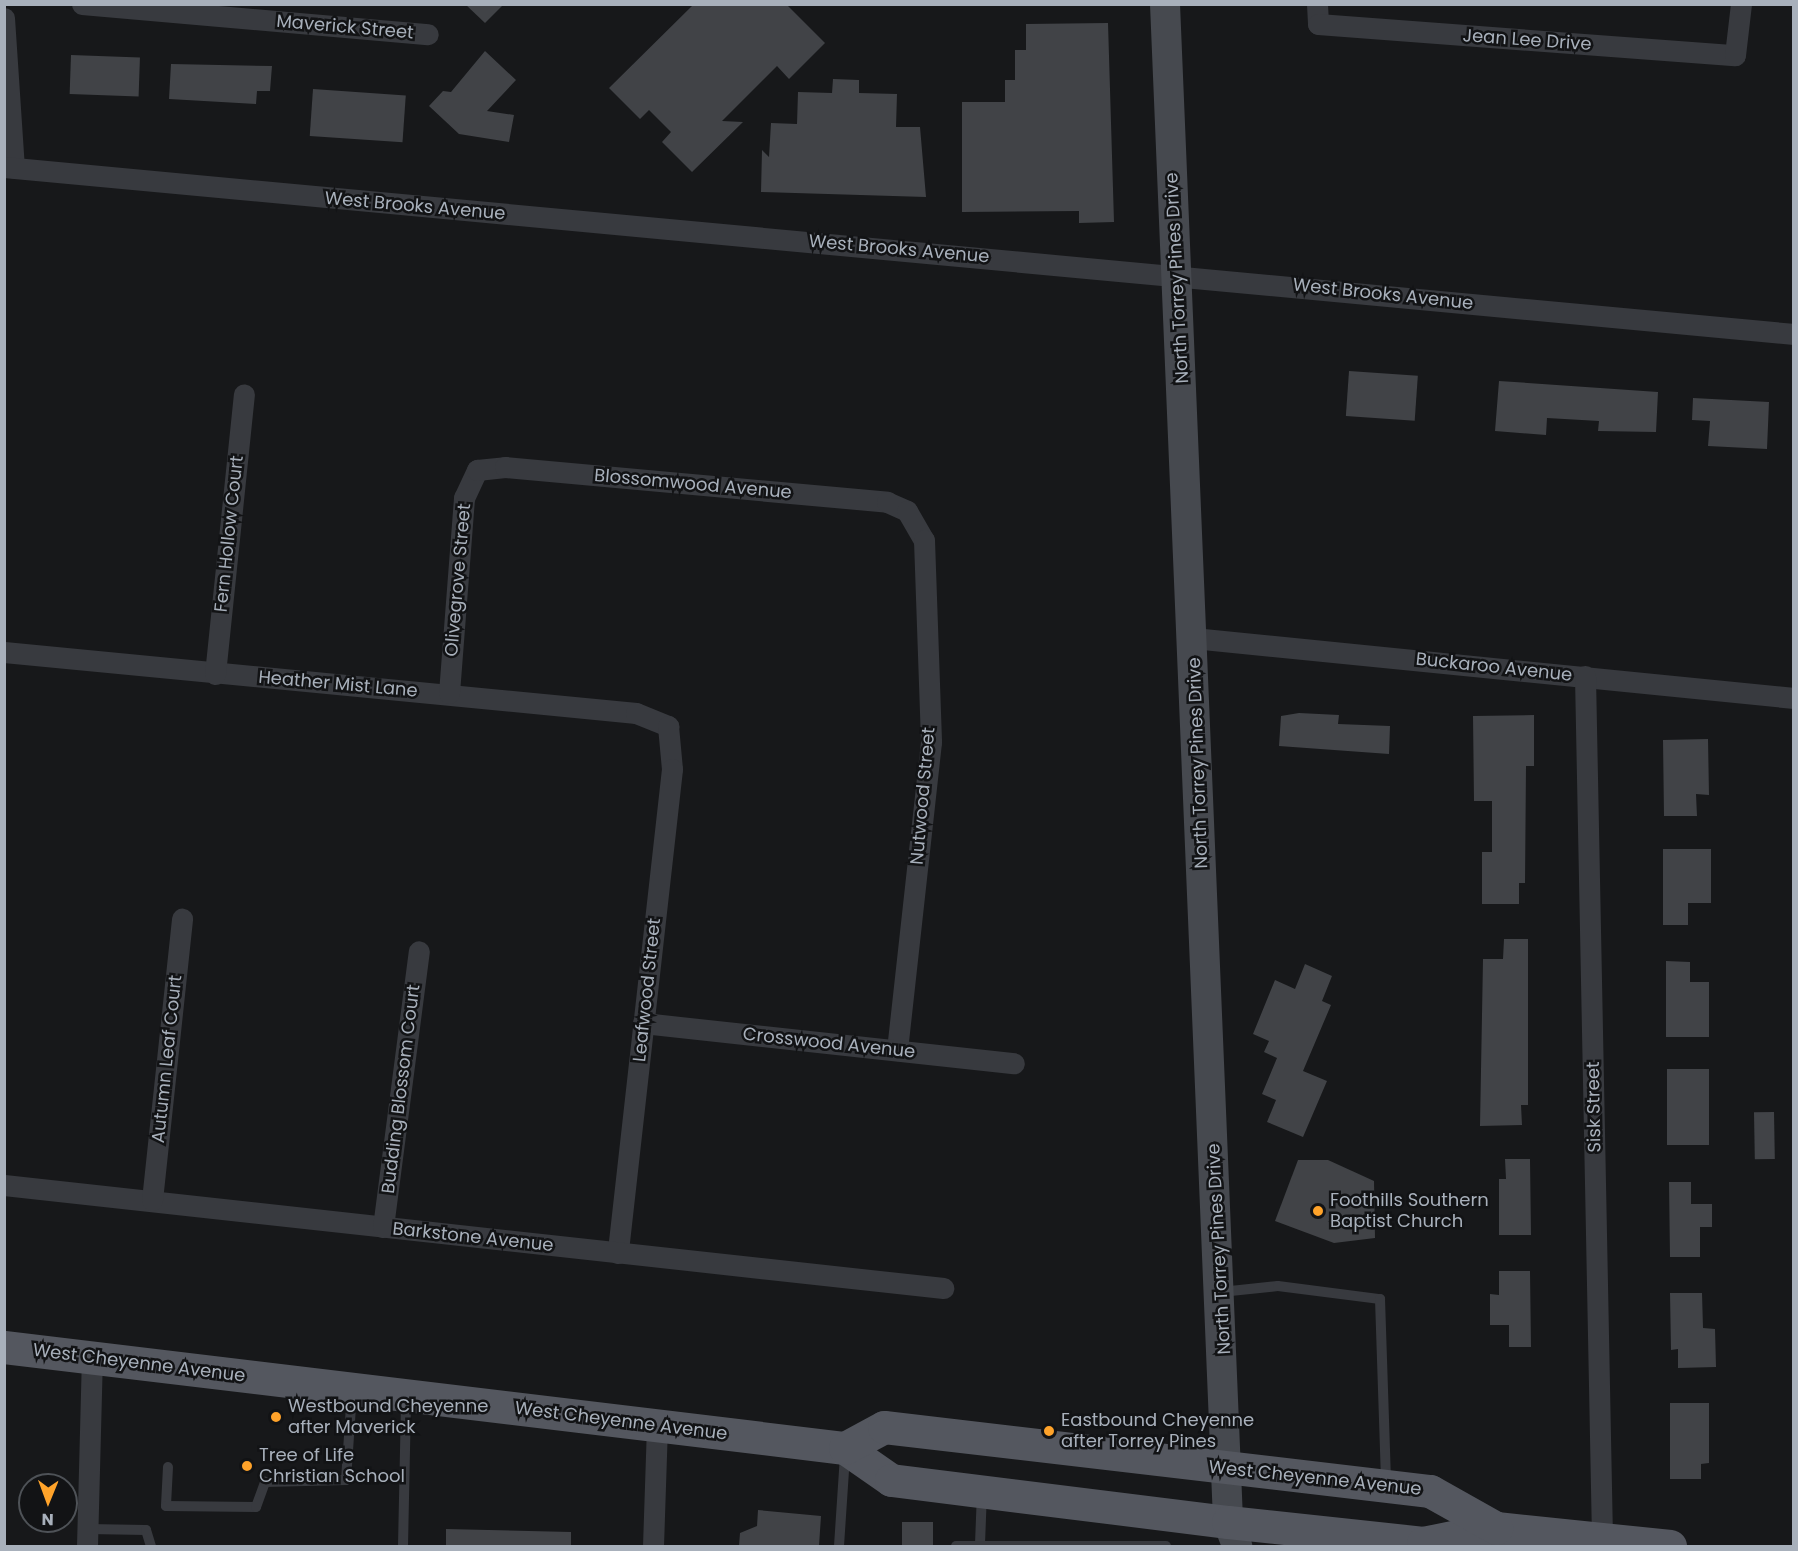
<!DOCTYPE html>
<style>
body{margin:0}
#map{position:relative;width:1798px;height:1551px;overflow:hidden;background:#17181a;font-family:Poppins,sans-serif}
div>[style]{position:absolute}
.building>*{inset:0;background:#414347;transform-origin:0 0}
.lane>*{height:10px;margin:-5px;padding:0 5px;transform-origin:5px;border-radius:5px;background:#383a3f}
.street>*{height:21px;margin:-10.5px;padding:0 10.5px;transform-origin:10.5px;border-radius:10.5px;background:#383a3f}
.secondary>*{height:30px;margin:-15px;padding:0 15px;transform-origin:15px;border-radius:15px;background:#46494f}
.primary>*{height:33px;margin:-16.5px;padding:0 16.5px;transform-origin:16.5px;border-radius:16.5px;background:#54575f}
.dots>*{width:16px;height:16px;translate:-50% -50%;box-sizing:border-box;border:3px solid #121315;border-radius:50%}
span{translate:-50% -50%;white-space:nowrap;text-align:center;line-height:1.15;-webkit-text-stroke:5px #121315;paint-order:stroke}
.street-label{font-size:18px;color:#a8b0bb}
.poi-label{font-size:18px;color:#a8b0bb}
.left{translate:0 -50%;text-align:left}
.frame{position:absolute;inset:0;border:6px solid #a8b0bb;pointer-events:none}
.north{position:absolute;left:18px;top:1473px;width:60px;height:60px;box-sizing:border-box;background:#121315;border:2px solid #4e5257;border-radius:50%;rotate:181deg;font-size:16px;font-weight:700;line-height:24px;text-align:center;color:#a8b0bb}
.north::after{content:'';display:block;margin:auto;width:21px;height:27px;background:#ffa32a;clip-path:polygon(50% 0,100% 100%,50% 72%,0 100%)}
</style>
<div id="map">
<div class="building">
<div style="clip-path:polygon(465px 4px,504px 4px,485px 23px)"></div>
<div style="clip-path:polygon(694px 4px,786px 4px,825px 43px,789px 79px,777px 66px,722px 121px,743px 122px,692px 172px,662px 142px,671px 132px,649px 110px,640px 119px,609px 88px)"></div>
<div style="clip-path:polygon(1108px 23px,1114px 222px,1079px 223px,1079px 211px,962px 212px,962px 102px,1005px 102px,1005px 80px,1015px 80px,1015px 50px,1026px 50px,1026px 24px)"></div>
<div style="clip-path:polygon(485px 51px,516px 80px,487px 111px,514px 115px,509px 142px,459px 134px,429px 106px,443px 91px,451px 92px)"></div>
<div style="left:71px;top:55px;width:69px;height:39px;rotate:2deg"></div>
<div style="clip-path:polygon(171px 64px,272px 66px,270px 91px,257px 91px,256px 104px,169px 99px)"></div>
<div style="clip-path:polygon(833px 79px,859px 80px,859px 93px,897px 94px,896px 127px,920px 127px,926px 197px,761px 192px,762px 150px,769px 157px,771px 123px,797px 124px,798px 92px,832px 93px)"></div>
<div style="left:313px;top:89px;width:93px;height:47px;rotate:4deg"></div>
<div style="left:1349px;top:371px;width:69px;height:45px;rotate:4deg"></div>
<div style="clip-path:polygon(1499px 381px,1658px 392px,1656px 432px,1598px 431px,1599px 421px,1547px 418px,1546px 435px,1495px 431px)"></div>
<div style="clip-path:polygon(1693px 398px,1769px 402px,1767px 449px,1708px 446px,1710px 421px,1692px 420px)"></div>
<div style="clip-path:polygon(1299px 713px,1339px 715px,1338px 724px,1390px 726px,1389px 754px,1279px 746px,1281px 716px)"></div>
<div style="clip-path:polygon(1534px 715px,1534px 766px,1526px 766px,1525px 883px,1519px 883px,1519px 904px,1482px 904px,1482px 852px,1492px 852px,1492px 801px,1474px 801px,1473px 716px)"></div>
<div style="clip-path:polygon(1708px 739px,1709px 795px,1696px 794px,1697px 816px,1664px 816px,1663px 740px)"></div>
<div style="clip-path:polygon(1663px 849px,1711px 849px,1711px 903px,1688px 903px,1688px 925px,1663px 925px)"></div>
<div style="clip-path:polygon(1504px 939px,1528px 939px,1528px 1105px,1521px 1105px,1522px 1125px,1480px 1126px,1483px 959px,1503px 959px)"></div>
<div style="clip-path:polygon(1666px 961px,1690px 962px,1690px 982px,1709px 982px,1709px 1037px,1666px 1037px)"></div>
<div style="clip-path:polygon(1305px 964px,1332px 976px,1322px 1001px,1331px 1005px,1303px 1071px,1327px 1081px,1303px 1137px,1267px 1122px,1276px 1100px,1262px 1094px,1277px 1058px,1264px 1052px,1269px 1041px,1253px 1034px,1275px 980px,1295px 989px)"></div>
<div style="left:1667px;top:1069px;width:42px;height:76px"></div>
<div style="left:1774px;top:1112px;width:47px;height:20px;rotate:89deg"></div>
<div style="clip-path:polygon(1505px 1159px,1530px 1159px,1531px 1235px,1499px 1235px,1499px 1179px,1506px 1179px)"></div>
<div style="clip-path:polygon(1298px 1160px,1328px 1160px,1374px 1181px,1375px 1238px,1334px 1243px,1275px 1221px)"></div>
<div style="clip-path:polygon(1669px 1182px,1691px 1182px,1691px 1204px,1712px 1204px,1712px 1227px,1700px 1227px,1700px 1257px,1670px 1257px)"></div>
<div style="clip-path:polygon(1499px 1271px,1530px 1271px,1531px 1347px,1509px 1347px,1509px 1325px,1490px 1325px,1490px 1294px,1499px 1295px)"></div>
<div style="clip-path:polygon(1670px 1293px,1702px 1293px,1703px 1328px,1715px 1329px,1716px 1367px,1678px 1368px,1678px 1349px,1671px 1350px)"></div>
<div style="clip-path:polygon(1670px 1403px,1709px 1403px,1709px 1463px,1701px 1464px,1701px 1479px,1670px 1479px)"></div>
<div style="clip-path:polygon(758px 1510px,821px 1516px,819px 1546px,739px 1546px,740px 1533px,757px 1526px)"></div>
<div style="left:902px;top:1522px;width:31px;height:24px"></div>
<div style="clip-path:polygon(446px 1529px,571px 1532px,571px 1546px,446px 1546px)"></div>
</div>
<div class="lane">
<div style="left:1221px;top:1292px;width:57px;rotate:-6deg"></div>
<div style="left:1278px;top:1286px;width:103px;rotate:7.3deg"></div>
<div style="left:1380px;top:1299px;width:184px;rotate:88.1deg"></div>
<div style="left:168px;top:1467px;width:39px;rotate:93deg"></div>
<div style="left:166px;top:1506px;width:90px;rotate:0.6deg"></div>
<div style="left:256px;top:1507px;width:27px;rotate:-70deg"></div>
<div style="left:265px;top:1482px;width:81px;rotate:-1.4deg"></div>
<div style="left:346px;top:1480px;width:88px;rotate:-86.1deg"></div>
<div style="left:88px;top:1529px;width:58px;rotate:1deg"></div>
<div style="left:146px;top:1530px;width:17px;rotate:73deg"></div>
<div style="left:980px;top:1544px;width:51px;rotate:-87.8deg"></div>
<div style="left:403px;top:1546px;width:148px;rotate:-88.8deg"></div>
<div style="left:839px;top:1546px;width:91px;rotate:-86.2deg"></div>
<div style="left:956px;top:1546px;width:210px"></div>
</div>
<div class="street">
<div style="left:82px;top:4px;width:347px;rotate:5deg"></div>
<div style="left:1317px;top:4px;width:20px;rotate:87deg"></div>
<div style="left:1318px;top:24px;width:418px;rotate:4.3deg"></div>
<div style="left:1735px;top:55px;width:51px;rotate:-83.3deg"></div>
<div style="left:4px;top:18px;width:150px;rotate:86.2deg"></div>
<div style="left:4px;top:167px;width:1798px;rotate:5.33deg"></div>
<div style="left:1193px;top:638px;width:604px;rotate:5.7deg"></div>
<div style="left:4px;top:652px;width:635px;rotate:5.51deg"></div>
<div style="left:636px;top:713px;width:35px;rotate:22deg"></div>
<div style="left:668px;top:726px;width:43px;rotate:84.7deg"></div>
<div style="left:672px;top:769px;width:487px;rotate:96.4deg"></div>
<div style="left:215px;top:674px;width:281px;rotate:-84.1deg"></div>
<div style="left:1585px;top:676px;width:863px;rotate:88.87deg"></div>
<div style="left:449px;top:693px;width:196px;rotate:-85.6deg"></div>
<div style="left:464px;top:498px;width:31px;rotate:-65deg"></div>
<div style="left:477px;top:470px;width:28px;rotate:-6deg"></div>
<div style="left:505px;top:467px;width:384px;rotate:5.2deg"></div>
<div style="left:887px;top:502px;width:22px;rotate:24deg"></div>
<div style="left:907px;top:511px;width:34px;rotate:60deg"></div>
<div style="left:924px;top:540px;width:202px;rotate:88deg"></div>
<div style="left:931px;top:742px;width:310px;rotate:96.3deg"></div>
<div style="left:643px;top:1023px;width:373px;rotate:6.2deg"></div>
<div style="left:4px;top:1185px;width:945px;rotate:6.26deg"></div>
<div style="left:152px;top:1200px;width:283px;rotate:-83.9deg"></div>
<div style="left:383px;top:1227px;width:278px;rotate:-82.6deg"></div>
<div style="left:87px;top:1546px;width:189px;rotate:-88.5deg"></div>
<div style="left:653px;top:1546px;width:120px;rotate:-88.1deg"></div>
</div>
<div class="secondary">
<div style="left:1165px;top:4px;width:1519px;rotate:87.62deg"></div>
<div style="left:1228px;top:1522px;width:26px;rotate:69deg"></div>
</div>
<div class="primary">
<div style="left:4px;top:1347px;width:847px;rotate:6.85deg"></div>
<div style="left:845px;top:1448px;width:56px;rotate:34.8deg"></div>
<div style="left:891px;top:1480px;width:340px;rotate:7.1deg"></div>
<div style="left:1228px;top:1522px;width:196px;rotate:6.1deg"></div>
<div style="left:1423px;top:1543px;width:75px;rotate:-11.6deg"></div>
<div style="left:1496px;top:1528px;width:175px;rotate:5.9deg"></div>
<div style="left:845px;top:1448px;width:44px;rotate:-28.3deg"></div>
<div style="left:884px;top:1427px;width:550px;rotate:6.69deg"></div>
<div style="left:1430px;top:1491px;width:76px;rotate:29.3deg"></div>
</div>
<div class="dots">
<div style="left:1318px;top:1211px;background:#ffa32a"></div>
<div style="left:276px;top:1417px;background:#ffa32a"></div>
<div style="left:1049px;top:1431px;background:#ffa32a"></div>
<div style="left:247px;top:1466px;background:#ffa32a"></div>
</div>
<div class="street-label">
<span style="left:345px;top:27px;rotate:5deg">Maverick Street</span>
<span style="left:1527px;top:40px;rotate:4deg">Jean Lee Drive</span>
<span style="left:415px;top:206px;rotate:5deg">West Brooks Avenue</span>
<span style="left:899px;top:249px;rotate:5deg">West Brooks Avenue</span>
<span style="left:1177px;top:278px;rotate:-93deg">North Torrey Pines Drive</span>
<span style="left:1383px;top:294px;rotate:6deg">West Brooks Avenue</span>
<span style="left:693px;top:484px;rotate:5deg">Blossomwood Avenue</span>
<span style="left:229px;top:534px;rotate:-84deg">Fern Hollow Court</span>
<span style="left:458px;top:580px;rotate:-85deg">Olivegrove Street</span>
<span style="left:1494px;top:667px;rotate:6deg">Buckaroo Avenue</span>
<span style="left:338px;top:684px;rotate:5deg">Heather Mist Lane</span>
<span style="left:1198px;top:763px;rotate:-92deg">North Torrey Pines Drive</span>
<span style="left:923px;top:796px;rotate:-85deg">Nutwood Street</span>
<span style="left:647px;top:990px;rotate:-84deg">Leafwood Street</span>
<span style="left:829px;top:1043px;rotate:6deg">Crosswood Avenue</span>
<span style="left:167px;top:1059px;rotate:-84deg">Autumn Leaf Court</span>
<span style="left:401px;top:1089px;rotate:-83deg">Budding Blossom Court</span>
<span style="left:1594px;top:1107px;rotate:-91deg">Sisk Street</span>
<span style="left:473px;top:1237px;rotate:6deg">Barkstone Avenue</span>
<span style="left:1219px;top:1249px;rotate:-93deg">North Torrey Pines Drive</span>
<span style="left:139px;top:1363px;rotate:7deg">West Cheyenne Avenue</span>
<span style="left:621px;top:1421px;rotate:7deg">West Cheyenne Avenue</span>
<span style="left:1315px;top:1478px;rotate:6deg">West Cheyenne Avenue</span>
</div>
<div class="poi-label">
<span class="left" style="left:1330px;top:1211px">Foothills Southern<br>Baptist Church</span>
<span class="left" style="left:288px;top:1417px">Westbound Cheyenne<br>after Maverick</span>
<span class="left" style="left:1061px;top:1431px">Eastbound Cheyenne<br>after Torrey Pines</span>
<span class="left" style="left:259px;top:1466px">Tree of Life<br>Christian School</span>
</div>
<div class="frame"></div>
<div class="north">N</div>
</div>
